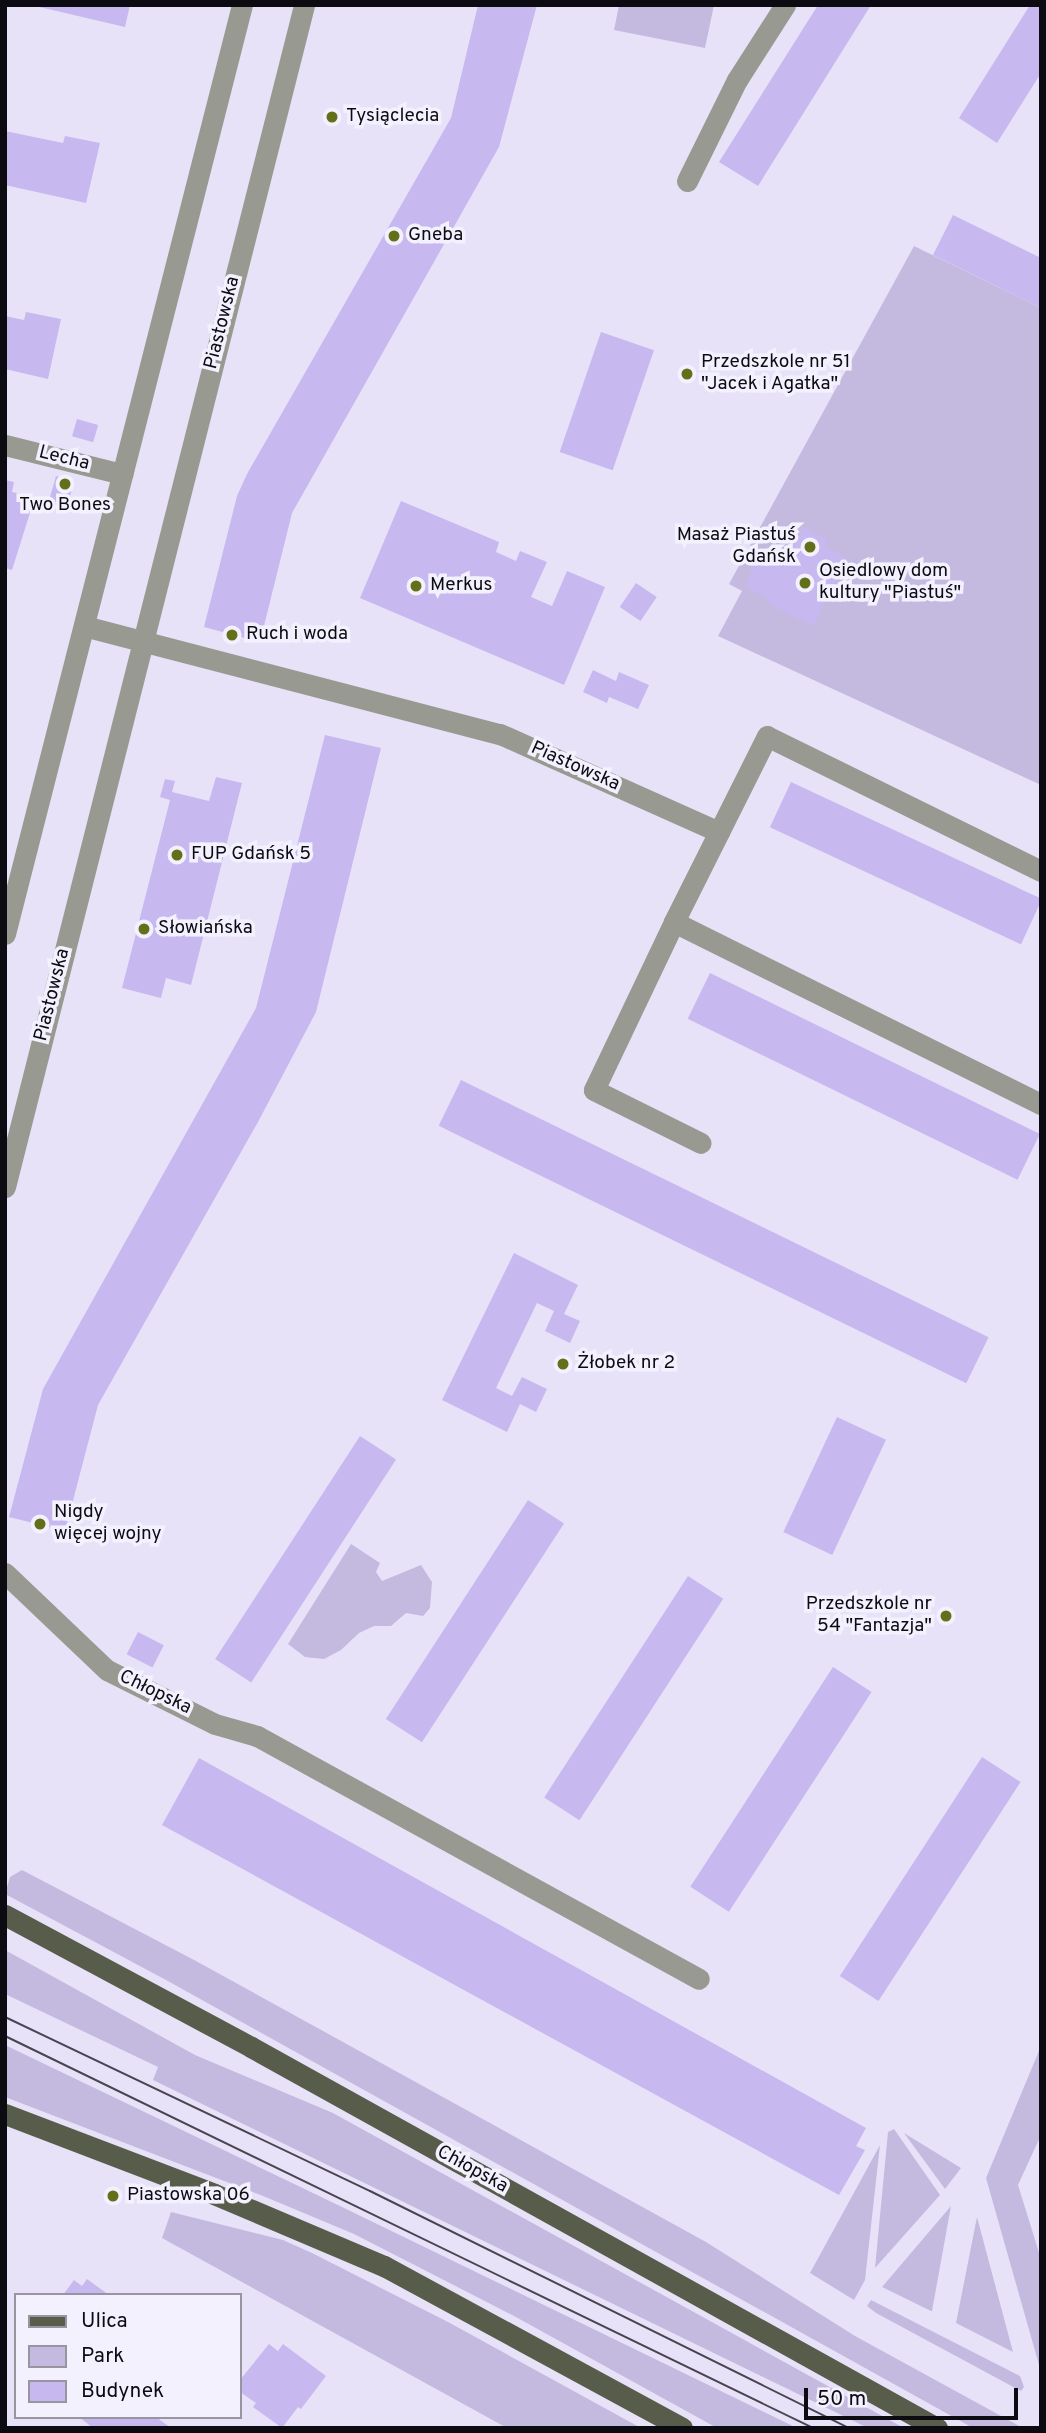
<!DOCTYPE html>
<meta charset="utf-8">
<style>
body{margin:0}
#map{position:relative;width:1046px;height:2433px;overflow:hidden;background:#e8e2f9;font-family:Overpass,sans-serif}
div>[style]{position:absolute}
.green>*{inset:0;background:#c4badf}
.building>*{inset:0;background:#c7b8f0;transform-origin:0 0}
.minor>*{height:21px;margin:-10.5px;padding:0 10.5px;transform-origin:10.5px;border-radius:10.5px;background:#989a91}
.major>*{height:21px;margin:-10.5px;padding:0 10.5px;transform-origin:10.5px;border-radius:10.5px;background:#585c4b}
.tram>*{height:2px;margin:-1px;padding:0 1px;transform-origin:1px;border-radius:1px;background:#484550}
.dots>*{width:19px;height:19px;translate:-50% -50%;box-sizing:border-box;border:4px solid #f4f1ff;border-radius:50%}
span{translate:-50% -50%;white-space:nowrap;text-align:center;line-height:1.15;-webkit-text-stroke:7px #f4f1ff;paint-order:stroke}
.poi-label{font-size:19px;color:#0d0b12}
.left{translate:0 -50%;text-align:left}
.right{translate:-100% -50%;text-align:right}
.street-label{font-size:19px;color:#0d0b12}
.frame{position:absolute;inset:0;border:7px solid #0d0b12;pointer-events:none}
.legend{position:absolute;left:14px;top:2293px;width:228px;height:126px;box-sizing:border-box;background:#f4f1ff;border:2px solid #9895a0;margin:0;padding:9px 12px;list-style:none;font-size:21px;color:#0d0b12}
.legend li{display:flex;align-items:center;gap:14px;height:35px}
.legend b{width:35px;border:2px solid #9895a0}
.scale{position:absolute;left:804px;top:2388px;width:214px;height:32px;box-sizing:border-box;border:4px solid #0d0b12;border-top:0;padding-left:9px;font-size:21px;line-height:24px;white-space:nowrap;color:#0d0b12;-webkit-text-stroke:5px #f4f1ff;paint-order:stroke}
</style>
<div id="map">
<div class="green">
<div style="clip-path:polygon(619px 5px,714px 5px,705px 48px,614px 30px)"></div>
<div style="clip-path:polygon(914px 246px,1041px 308px,1041px 785px,718px 636px,742px 591px,729px 584px)"></div>
<div style="clip-path:polygon(351px 1544px,380px 1563px,376px 1572px,382px 1581px,421px 1565px,432px 1582px,430px 1608px,423px 1616px,406px 1613px,391px 1626px,374px 1626px,359px 1633px,341px 1650px,324px 1659px,305px 1657px,288px 1644px)"></div>
<div style="clip-path:polygon(22px 1870px,196px 1961px,706px 2242px,855px 2336px,1023px 2428px,973px 2428px,166px 1980px,5px 1894px,10px 1877px)"></div>
<div style="clip-path:polygon(5px 1950px,195px 2055px,333px 2113px,904px 2428px,868px 2428px,153px 2080px,158px 2067px,5px 1994px)"></div>
<div style="clip-path:polygon(5px 2045px,338px 2205px,797px 2428px,717px 2428px,514px 2316px,354px 2234px,263px 2196px,5px 2097px)"></div>
<div style="clip-path:polygon(1041px 2046px,1041px 2135px,1018px 2185px,1041px 2259px,1041px 2372px,986px 2178px)"></div>
<div style="clip-path:polygon(894px 2129px,940px 2195px,875px 2268px,888px 2132px)"></div>
<div style="clip-path:polygon(904px 2133px,961px 2168px,945px 2189px)"></div>
<div style="clip-path:polygon(880px 2145px,865px 2280px,854px 2300px,810px 2273px)"></div>
<div style="clip-path:polygon(951px 2206px,932px 2311px,931px 2311px,882px 2287px)"></div>
<div style="clip-path:polygon(171px 2212px,283px 2240px,312px 2253px,450px 2323px,641px 2428px,507px 2428px,162px 2238px)"></div>
<div style="clip-path:polygon(977px 2217px,1013px 2352px,956px 2323px)"></div>
<div style="clip-path:polygon(871px 2300px,1020px 2376px,1024px 2387px,1021px 2391px,876px 2313px,867px 2306px)"></div>
</div>
<div class="building">
<div style="clip-path:polygon(31px 5px,130px 5px,125px 27px)"></div>
<div style="clip-path:polygon(478px 5px,537px 5px,499px 147px,292px 513px,260px 642px,204px 627px,237px 496px,247px 474px,451px 118px)"></div>
<div style="clip-path:polygon(818px 5px,871px 5px,758px 186px,719px 162px)"></div>
<div style="clip-path:polygon(1030px 5px,1041px 5px,1041px 73px,997px 143px,959px 118px)"></div>
<div style="clip-path:polygon(5px 131px,63px 143px,65px 136px,100px 143px,86px 203px,5px 185px)"></div>
<div style="clip-path:polygon(953px 215px,1041px 258px,1041px 308px,933px 255px)"></div>
<div style="clip-path:polygon(26px 312px,61px 319px,48px 379px,5px 369px,5px 316px,24px 320px)"></div>
<div style="left:601px;top:332px;width:56px;height:127px;rotate:19deg"></div>
<div style="left:77px;top:419px;width:22px;height:18px;rotate:16deg"></div>
<div style="left:56px;top:476px;width:19px;height:28px;rotate:16deg"></div>
<div style="clip-path:polygon(5px 480px,14px 482px,12px 492px,35px 497px,12px 570px,5px 568px)"></div>
<div style="clip-path:polygon(401px 501px,499px 542px,496px 552px,516px 561px,520px 551px,547px 562px,531px 597px,552px 606px,567px 571px,605px 587px,564px 685px,360px 598px)"></div>
<div style="clip-path:polygon(803px 527px,827px 539px,824px 546px,847px 558px,813px 626px,766px 602px,768px 598px,744px 586px,760px 556px,783px 568px)"></div>
<div style="left:636px;top:583px;width:25px;height:29px;rotate:34deg"></div>
<div style="clip-path:polygon(593px 670px,616px 681px,619px 672px,649px 685px,638px 709px,609px 697px,607px 703px,583px 692px)"></div>
<div style="clip-path:polygon(325px 735px,381px 748px,316px 1012px,258px 1122px,98px 1405px,65px 1531px,9px 1517px,43px 1389px,256px 1008px)"></div>
<div style="clip-path:polygon(216px 777px,242px 783px,191px 985px,166px 978px,161px 998px,122px 988px,170px 800px,160px 797px,165px 779px,175px 781px,172px 792px,209px 801px)"></div>
<div style="left:791px;top:782px;width:277px;height:50px;rotate:25deg"></div>
<div style="left:710px;top:973px;width:367px;height:51px;rotate:26deg"></div>
<div style="left:461px;top:1080px;width:587px;height:51px;rotate:26deg"></div>
<div style="clip-path:polygon(514px 1253px,578px 1285px,564px 1314px,580px 1321px,570px 1343px,545px 1331px,554px 1311px,537px 1303px,496px 1388px,512px 1396px,522px 1377px,547px 1389px,536px 1412px,520px 1404px,507px 1432px,442px 1400px)"></div>
<div style="left:837px;top:1417px;width:54px;height:127px;rotate:25deg"></div>
<div style="left:360px;top:1436px;width:43px;height:266px;rotate:33deg"></div>
<div style="left:528px;top:1500px;width:43px;height:261px;rotate:33deg"></div>
<div style="left:688px;top:1576px;width:42px;height:264px;rotate:33deg"></div>
<div style="left:138px;top:1632px;width:29px;height:25px;rotate:27deg"></div>
<div style="left:833px;top:1667px;width:46px;height:262px;rotate:33deg"></div>
<div style="left:982px;top:1757px;width:46px;height:261px;rotate:33deg"></div>
<div style="clip-path:polygon(199px 1758px,866px 2128px,856px 2146px,865px 2150px,839px 2195px,162px 1825px)"></div>
<div style="clip-path:polygon(87px 2279px,109px 2295px,63px 2295px,74px 2280px,82px 2286px)"></div>
<div style="clip-path:polygon(269px 2344px,278px 2351px,283px 2344px,326px 2376px,301px 2409px,298px 2407px,282px 2428px,253px 2407px,256px 2403px,240px 2392px,240px 2380px)"></div>
<div style="clip-path:polygon(79px 2417px,156px 2417px,171px 2428px,93px 2428px)"></div>
</div>
<div class="minor">
<div style="left:687px;top:181px;width:113px;rotate:-63.7deg"></div>
<div style="left:737px;top:80px;width:89px;rotate:-57.4deg"></div>
<div style="left:5px;top:445px;width:121px;rotate:13.9deg"></div>
<div style="left:84px;top:626px;width:430px;rotate:14.6deg"></div>
<div style="left:500px;top:734px;width:240px;rotate:24.1deg"></div>
<div style="left:1041px;top:871px;width:305px;rotate:-153.8deg"></div>
<div style="left:767px;top:736px;width:208px;rotate:116.6deg"></div>
<div style="left:674px;top:922px;width:410px;rotate:26.4deg"></div>
<div style="left:674px;top:922px;width:186px;rotate:115.5deg"></div>
<div style="left:594px;top:1090px;width:119px;rotate:26.4deg"></div>
<div style="left:5px;top:934px;width:959px;rotate:-75.69deg"></div>
<div style="left:5px;top:1187px;width:1219px;rotate:-75.8deg"></div>
<div style="left:5px;top:1573px;width:141px;rotate:43.6deg"></div>
<div style="left:107px;top:1670px;width:121px;rotate:26.6deg"></div>
<div style="left:215px;top:1724px;width:44px;rotate:15.9deg"></div>
<div style="left:257px;top:1736px;width:504px;rotate:28.8deg"></div>
</div>
<div class="major">
<div style="left:5px;top:1915px;width:279px;rotate:28.2deg"></div>
<div style="left:251px;top:2047px;width:785px;rotate:29.05deg"></div>
<div style="left:5px;top:2114px;width:224px;rotate:20.9deg"></div>
<div style="left:214px;top:2194px;width:185px;rotate:23deg"></div>
<div style="left:384px;top:2266px;width:339px;rotate:28.5deg"></div>
</div>
<div class="tram">
<div style="left:5px;top:2017px;width:404px;rotate:25.5deg"></div>
<div style="left:370px;top:2191px;width:534px;rotate:26.33deg"></div>
<div style="left:5px;top:2036px;width:898px;rotate:25.88deg"></div>
</div>
<div class="dots">
<div style="left:332px;top:117px;background:#636f19"></div>
<div style="left:394px;top:236px;background:#636f19"></div>
<div style="left:687px;top:374px;background:#636f19"></div>
<div style="left:65px;top:484px;background:#636f19"></div>
<div style="left:810px;top:547px;background:#636f19"></div>
<div style="left:805px;top:583px;background:#636f19"></div>
<div style="left:416px;top:586px;background:#636f19"></div>
<div style="left:232px;top:635px;background:#636f19"></div>
<div style="left:177px;top:855px;background:#636f19"></div>
<div style="left:144px;top:929px;background:#636f19"></div>
<div style="left:563px;top:1364px;background:#636f19"></div>
<div style="left:40px;top:1524px;background:#636f19"></div>
<div style="left:946px;top:1616px;background:#636f19"></div>
<div style="left:113px;top:2196px;background:#636f19"></div>
</div>
<div class="poi-label">
<span class="left" style="left:346px;top:117px">Tysiąclecia</span>
<span class="left" style="left:408px;top:236px">Gneba</span>
<span class="left" style="left:701px;top:374px">Przedszkole nr 51<br>"Jacek i Agatka"</span>
<span style="left:65px;top:506px">Two Bones</span>
<span class="right" style="left:796px;top:547px">Masaż Piastuś<br>Gdańsk</span>
<span class="left" style="left:819px;top:583px">Osiedlowy dom<br>kultury "Piastuś"</span>
<span class="left" style="left:430px;top:586px">Merkus</span>
<span class="left" style="left:246px;top:635px">Ruch i woda</span>
<span class="left" style="left:191px;top:855px">FUP Gdańsk 5</span>
<span class="left" style="left:158px;top:929px">Słowiańska</span>
<span class="left" style="left:577px;top:1364px">Żłobek nr 2</span>
<span class="left" style="left:54px;top:1524px">Nigdy<br>więcej wojny</span>
<span class="right" style="left:932px;top:1616px">Przedszkole nr<br>54 "Fantazja"</span>
<span class="left" style="left:127px;top:2196px">Piastowska 06</span>
</div>
<div class="street-label">
<span style="left:223px;top:323px;rotate:-76deg">Piastowska</span>
<span style="left:64px;top:459px;rotate:14deg">Lecha</span>
<span style="left:575px;top:767px;rotate:24deg">Piastowska</span>
<span style="left:53px;top:995px;rotate:-76deg">Piastowska</span>
<span style="left:155px;top:1693px;rotate:26deg">Chłopska</span>
<span style="left:472px;top:2170px;rotate:29deg">Chłopska</span>
</div>
<div class="frame"></div>
<ul class="legend">
<li><b style="height:9px;background:#585c4b"></b>Ulica</li>
<li><b style="height:19px;background:#c4badf"></b>Park</li>
<li><b style="height:19px;background:#c7b8f0"></b>Budynek</li>
</ul>
<div class="scale">50 m</div>
</div>
